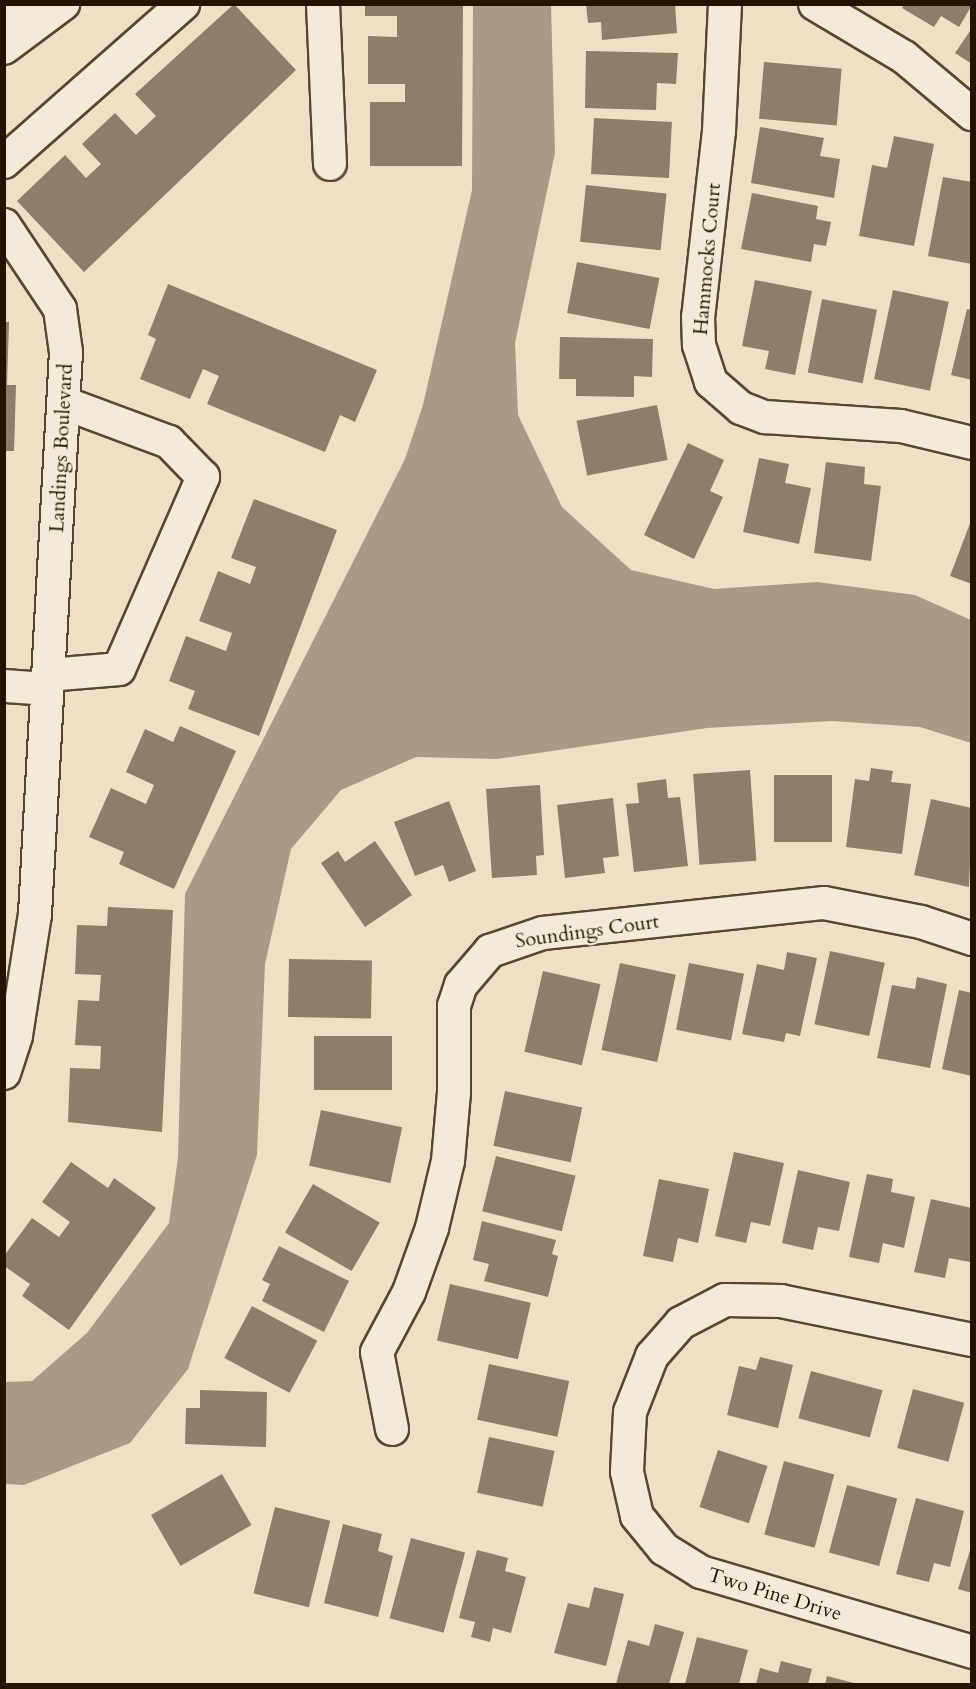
<!DOCTYPE html>
<style>
body{margin:0}
#map{position:relative;width:976px;height:1689px;overflow:hidden;background:#efdfc6;font-family:Cardo,serif}
div>[style]{position:absolute}
.water>*{inset:0;background:#aa9a83}
.building>*{inset:0;background:#8d7e67;transform-origin:0 0}
.roads{filter:drop-shadow(2px 0 #564732) drop-shadow(-2px 0 #564732) drop-shadow(0 2px #564732) drop-shadow(0 -2px #564732)}
.minor>*{height:32px;margin:-16px;padding:0 16px;transform-origin:16px;border-radius:16px;background:#f5eada}
span{translate:-50% -50%;white-space:nowrap;text-align:center;line-height:1.15;-webkit-text-stroke:4.5px #f5eada;paint-order:stroke}
.street-label{font-size:20px;color:#231401}
.frame{position:absolute;inset:0;border:6px solid #231401;pointer-events:none}
</style>
<div id="map">
<div class="water">
<div style="clip-path:polygon(473px 5px,551px 5px,555px 153px,515px 343px,518px 415px,562px 507px,631px 570px,714px 589px,817px 582px,915px 595px,971px 620px,971px 743px,920px 727px,832px 721px,707px 728px,497px 759px,416px 757px,341px 790px,291px 849px,265px 964px,257px 1155px,188px 1369px,130px 1443px,24px 1485px,5px 1484px,5px 1382px,32px 1381px,87px 1333px,169px 1223px,178px 1158px,185px 894px,405px 459px,423px 405px,472px 190px)"></div>
</div>
<div class="building">
<div style="clip-path:polygon(234px 4px,296px 70px,84px 272px,17px 201px,65px 155px,86px 178px,101px 164px,82px 144px,115px 113px,136px 135px,156px 116px,135px 94px)"></div>
<div style="clip-path:polygon(365px 4px,463px 4px,462px 166px,370px 166px,370px 102px,405px 102px,405px 84px,368px 84px,368px 36px,397px 37px,397px 16px,365px 16px)"></div>
<div style="clip-path:polygon(586px 4px,675px 4px,677px 33px,602px 40px,601px 22px,588px 23px)"></div>
<div style="clip-path:polygon(904px 4px,972px 4px,972px 5px,959px 27px,941px 16px,934px 27px,902px 8px)"></div>
<div style="clip-path:polygon(972px 28px,972px 64px,955px 53px)"></div>
<div style="clip-path:polygon(586px 51px,678px 53px,676px 84px,657px 83px,656px 110px,585px 108px)"></div>
<div style="left:764px;top:62px;width:78px;height:57px;rotate:5deg"></div>
<div style="left:594px;top:118px;width:78px;height:56px;rotate:3deg"></div>
<div style="clip-path:polygon(760px 127px,824px 138px,820px 156px,840px 159px,834px 198px,751px 183px)"></div>
<div style="clip-path:polygon(894px 136px,934px 144px,914px 246px,859px 236px,872px 165px,887px 168px)"></div>
<div style="clip-path:polygon(943px 177px,972px 182px,972px 264px,928px 256px)"></div>
<div style="left:586px;top:185px;width:81px;height:57px;rotate:6deg"></div>
<div style="clip-path:polygon(752px 193px,818px 206px,816px 219px,831px 222px,826px 246px,814px 244px,811px 262px,741px 249px)"></div>
<div style="left:577px;top:262px;width:84px;height:52px;rotate:11deg"></div>
<div style="clip-path:polygon(755px 280px,812px 291px,795px 375px,765px 369px,769px 351px,742px 346px)"></div>
<div style="clip-path:polygon(168px 284px,377px 370px,355px 422px,340px 415px,325px 452px,207px 404px,219px 376px,203px 369px,190px 399px,140px 379px,156px 339px,148px 335px)"></div>
<div style="left:893px;top:290px;width:57px;height:91px;rotate:12deg"></div>
<div style="left:822px;top:299px;width:56px;height:75px;rotate:11deg"></div>
<div style="clip-path:polygon(967px 309px,972px 310px,972px 380px,951px 375px)"></div>
<div style="clip-path:polygon(4px 322px,9px 322px,7px 385px,16px 385px,14px 451px,4px 451px)"></div>
<div style="clip-path:polygon(560px 337px,653px 339px,652px 377px,634px 376px,634px 397px,576px 396px,576px 379px,559px 379px)"></div>
<div style="left:657px;top:405px;width:56px;height:82px;rotate:79deg"></div>
<div style="clip-path:polygon(688px 443px,724px 460px,710px 491px,723px 497px,694px 559px,644px 535px)"></div>
<div style="clip-path:polygon(759px 458px,789px 464px,785px 483px,811px 488px,799px 544px,743px 532px)"></div>
<div style="clip-path:polygon(826px 462px,865px 467px,864px 484px,881px 486px,871px 561px,814px 553px)"></div>
<div style="clip-path:polygon(254px 499px,337px 530px,259px 736px,188px 709px,195px 691px,169px 681px,186px 636px,226px 651px,232px 633px,199px 621px,218px 571px,250px 584px,256px 567px,231px 558px)"></div>
<div style="clip-path:polygon(972px 518px,972px 584px,950px 576px)"></div>
<div style="clip-path:polygon(180px 726px,236px 751px,174px 889px,119px 864px,124px 852px,89px 837px,111px 788px,146px 804px,154px 785px,126px 772px,145px 729px,173px 742px)"></div>
<div style="clip-path:polygon(871px 768px,893px 771px,891px 782px,911px 784px,902px 854px,846px 847px,855px 779px,869px 781px)"></div>
<div style="left:750px;top:770px;width:91px;height:57px;rotate:86deg"></div>
<div style="left:774px;top:775px;width:58px;height:67px"></div>
<div style="clip-path:polygon(666px 779px,668px 798px,680px 797px,688px 866px,634px 872px,626px 804px,639px 803px,637px 783px)"></div>
<div style="clip-path:polygon(540px 785px,544px 855px,536px 856px,537px 875px,492px 878px,486px 789px)"></div>
<div style="clip-path:polygon(613px 798px,619px 856px,603px 858px,605px 873px,565px 878px,557px 805px)"></div>
<div style="clip-path:polygon(931px 799px,972px 808px,969px 887px,914px 875px)"></div>
<div style="clip-path:polygon(449px 801px,476px 871px,449px 882px,443px 865px,415px 876px,394px 822px)"></div>
<div style="clip-path:polygon(375px 841px,412px 895px,365px 927px,321px 863px,338px 851px,345px 862px)"></div>
<div style="clip-path:polygon(108px 907px,173px 910px,162px 1132px,68px 1122px,70px 1068px,100px 1069px,101px 1046px,75px 1045px,78px 1000px,99px 1001px,101px 975px,75px 974px,77px 925px,107px 926px)"></div>
<div style="left:830px;top:951px;width:56px;height:75px;rotate:12deg"></div>
<div style="clip-path:polygon(787px 952px,817px 958px,800px 1036px,786px 1033px,784px 1042px,742px 1034px,757px 964px,784px 970px)"></div>
<div style="left:289px;top:959px;width:83px;height:58px;rotate:1deg"></div>
<div style="left:620px;top:963px;width:57px;height:89px;rotate:12deg"></div>
<div style="left:689px;top:963px;width:56px;height:68px;rotate:11deg"></div>
<div style="left:543px;top:971px;width:59px;height:83px;rotate:13deg"></div>
<div style="clip-path:polygon(917px 977px,947px 984px,930px 1068px,877px 1058px,892px 985px,915px 989px)"></div>
<div style="clip-path:polygon(959px 990px,972px 993px,972px 1076px,942px 1069px)"></div>
<div style="left:392px;top:1036px;width:54px;height:78px;rotate:90deg"></div>
<div style="left:505px;top:1091px;width:79px;height:56px;rotate:12deg"></div>
<div style="left:321px;top:1110px;width:83px;height:57px;rotate:12deg"></div>
<div style="clip-path:polygon(734px 1152px,784px 1163px,770px 1226px,751px 1222px,746px 1243px,715px 1236px)"></div>
<div style="left:496px;top:1156px;width:82px;height:57px;rotate:14deg"></div>
<div style="clip-path:polygon(71px 1162px,108px 1188px,114px 1178px,156px 1208px,69px 1330px,22px 1296px,30px 1284px,4px 1266px,4px 1256px,32px 1218px,59px 1237px,70px 1222px,42px 1202px)"></div>
<div style="clip-path:polygon(798px 1170px,850px 1182px,839px 1231px,818px 1227px,813px 1250px,782px 1243px)"></div>
<div style="clip-path:polygon(867px 1174px,893px 1179px,891px 1192px,915px 1197px,904px 1248px,883px 1243px,879px 1263px,849px 1257px)"></div>
<div style="clip-path:polygon(659px 1179px,709px 1189px,698px 1243px,678px 1238px,673px 1262px,643px 1256px)"></div>
<div style="left:313px;top:1184px;width:77px;height:56px;rotate:30deg"></div>
<div style="clip-path:polygon(931px 1199px,972px 1208px,970px 1262px,949px 1258px,945px 1278px,914px 1272px)"></div>
<div style="clip-path:polygon(482px 1221px,556px 1240px,552px 1254px,558px 1256px,548px 1297px,484px 1281px,489px 1264px,473px 1260px)"></div>
<div style="clip-path:polygon(279px 1246px,349px 1281px,324px 1332px,262px 1301px,270px 1284px,262px 1280px)"></div>
<div style="left:450px;top:1284px;width:83px;height:58px;rotate:13deg"></div>
<div style="left:252px;top:1306px;width:74px;height:59px;rotate:28deg"></div>
<div style="clip-path:polygon(760px 1357px,793px 1365px,778px 1428px,727px 1415px,739px 1366px,756px 1370px)"></div>
<div style="left:489px;top:1364px;width:82px;height:57px;rotate:12deg"></div>
<div style="left:811px;top:1371px;width:74px;height:49px;rotate:15deg"></div>
<div style="left:913px;top:1389px;width:53px;height:61px;rotate:15deg"></div>
<div style="clip-path:polygon(200px 1390px,267px 1392px,266px 1447px,185px 1444px,186px 1408px,200px 1408px)"></div>
<div style="left:489px;top:1437px;width:67px;height:57px;rotate:12deg"></div>
<div style="left:718px;top:1450px;width:52px;height:60px;rotate:18deg"></div>
<div style="left:784px;top:1461px;width:52px;height:76px;rotate:15deg"></div>
<div style="left:222px;top:1474px;width:59px;height:82px;rotate:60deg"></div>
<div style="left:847px;top:1485px;width:52px;height:70px;rotate:15deg"></div>
<div style="clip-path:polygon(916px 1498px,964px 1511px,950px 1567px,934px 1563px,929px 1582px,896px 1574px)"></div>
<div style="left:275px;top:1507px;width:57px;height:89px;rotate:14deg"></div>
<div style="clip-path:polygon(343px 1524px,382px 1534px,378px 1551px,393px 1556px,378px 1617px,324px 1603px)"></div>
<div style="left:411px;top:1538px;width:56px;height:83px;rotate:15deg"></div>
<div style="clip-path:polygon(972px 1544px,972px 1593px,958px 1589px)"></div>
<div style="clip-path:polygon(477px 1550px,508px 1558px,505px 1571px,526px 1577px,511px 1633px,493px 1628px,490px 1642px,471px 1637px,475px 1622px,459px 1618px)"></div>
<div style="clip-path:polygon(594px 1587px,624px 1594px,606px 1666px,554px 1653px,568px 1603px,589px 1608px)"></div>
<div style="clip-path:polygon(655px 1624px,684px 1632px,669px 1684px,616px 1684px,628px 1640px,649px 1646px)"></div>
<div style="clip-path:polygon(697px 1637px,748px 1650px,739px 1684px,685px 1684px)"></div>
<div style="clip-path:polygon(781px 1661px,812px 1669px,808px 1684px,756px 1684px,760px 1668px,778px 1673px)"></div>
<div style="clip-path:polygon(827px 1676px,858px 1684px,825px 1684px)"></div>
</div>
<div class="roads">
<div class="minor">
<div style="left:323px;top:4px;width:160px;rotate:87.5deg"></div>
<div style="left:725px;top:4px;width:127px;rotate:92.7deg"></div>
<div style="left:719px;top:131px;width:187px;rotate:96.4deg"></div>
<div style="left:698px;top:317px;width:28px;rotate:88deg"></div>
<div style="left:699px;top:345px;width:39px;rotate:72deg"></div>
<div style="left:711px;top:382px;width:40px;rotate:41deg"></div>
<div style="left:741px;top:408px;width:26px;rotate:21deg"></div>
<div style="left:765px;top:417px;width:136px;rotate:3.8deg"></div>
<div style="left:901px;top:426px;width:73px;rotate:13.5deg"></div>
<div style="left:815px;top:4px;width:104px;rotate:30.8deg"></div>
<div style="left:904px;top:57px;width:89px;rotate:40deg"></div>
<div style="left:4px;top:17px;width:21px;rotate:-37deg"></div>
<div style="left:4px;top:48px;width:74px;rotate:-36.7deg"></div>
<div style="left:4px;top:162px;width:239px;rotate:-41.4deg"></div>
<div style="left:4px;top:225px;width:101px;rotate:56.3deg"></div>
<div style="left:60px;top:309px;width:43px;rotate:82.1deg"></div>
<div style="left:66px;top:352px;width:563px;rotate:93.16deg"></div>
<div style="left:35px;top:914px;width:123px;rotate:98.9deg"></div>
<div style="left:16px;top:1036px;width:39px;rotate:108deg"></div>
<div style="left:48px;top:675px;width:71px;rotate:-4.8deg"></div>
<div style="left:119px;top:669px;width:210px;rotate:-66.4deg"></div>
<div style="left:203px;top:477px;width:49px;rotate:-134.2deg"></div>
<div style="left:169px;top:442px;width:112px;rotate:-159.6deg"></div>
<div style="left:4px;top:686px;width:43px;rotate:4deg"></div>
<div style="left:972px;top:1340px;width:195px;rotate:-168.5deg"></div>
<div style="left:781px;top:1301px;width:56px;rotate:-179deg"></div>
<div style="left:725px;top:1300px;width:50px;rotate:152.4deg"></div>
<div style="left:681px;top:1323px;width:44px;rotate:131.3deg"></div>
<div style="left:652px;top:1356px;width:60px;rotate:111.4deg"></div>
<div style="left:630px;top:1412px;width:60px;rotate:92.9deg"></div>
<div style="left:627px;top:1472px;width:45px;rotate:77.2deg"></div>
<div style="left:637px;top:1516px;width:43px;rotate:50.7deg"></div>
<div style="left:664px;top:1549px;width:44px;rotate:31.9deg"></div>
<div style="left:701px;top:1572px;width:283px;rotate:16.4deg"></div>
<div style="left:392px;top:1429px;width:78px;rotate:-101deg"></div>
<div style="left:377px;top:1352px;width:68px;rotate:-61.9deg"></div>
<div style="left:409px;top:1292px;width:68px;rotate:-70.2deg"></div>
<div style="left:432px;top:1228px;width:69px;rotate:-76.6deg"></div>
<div style="left:448px;top:1161px;width:68px;rotate:-85deg"></div>
<div style="left:454px;top:1093px;width:87px;rotate:-90deg"></div>
<div style="left:454px;top:1006px;width:22px;rotate:-72deg"></div>
<div style="left:461px;top:985px;width:45px;rotate:-49.5deg"></div>
<div style="left:490px;top:951px;width:56px;rotate:-18.8deg"></div>
<div style="left:543px;top:933px;width:283px;rotate:-6.1deg"></div>
<div style="left:824px;top:903px;width:99px;rotate:11.1deg"></div>
<div style="left:921px;top:922px;width:54px;rotate:18.4deg"></div>
</div>
</div>
<div class="street-label">
<span style="left:707px;top:259px;rotate:-85deg">Hammocks Court</span>
<span style="left:61px;top:448px;rotate:-87deg">Landings Boulevard</span>
<span style="left:587px;top:931px;rotate:-8deg">Soundings Court</span>
<span style="left:775px;top:1594px;rotate:17deg">Two Pine Drive</span>
</div>
<div class="frame"></div>
</div>
